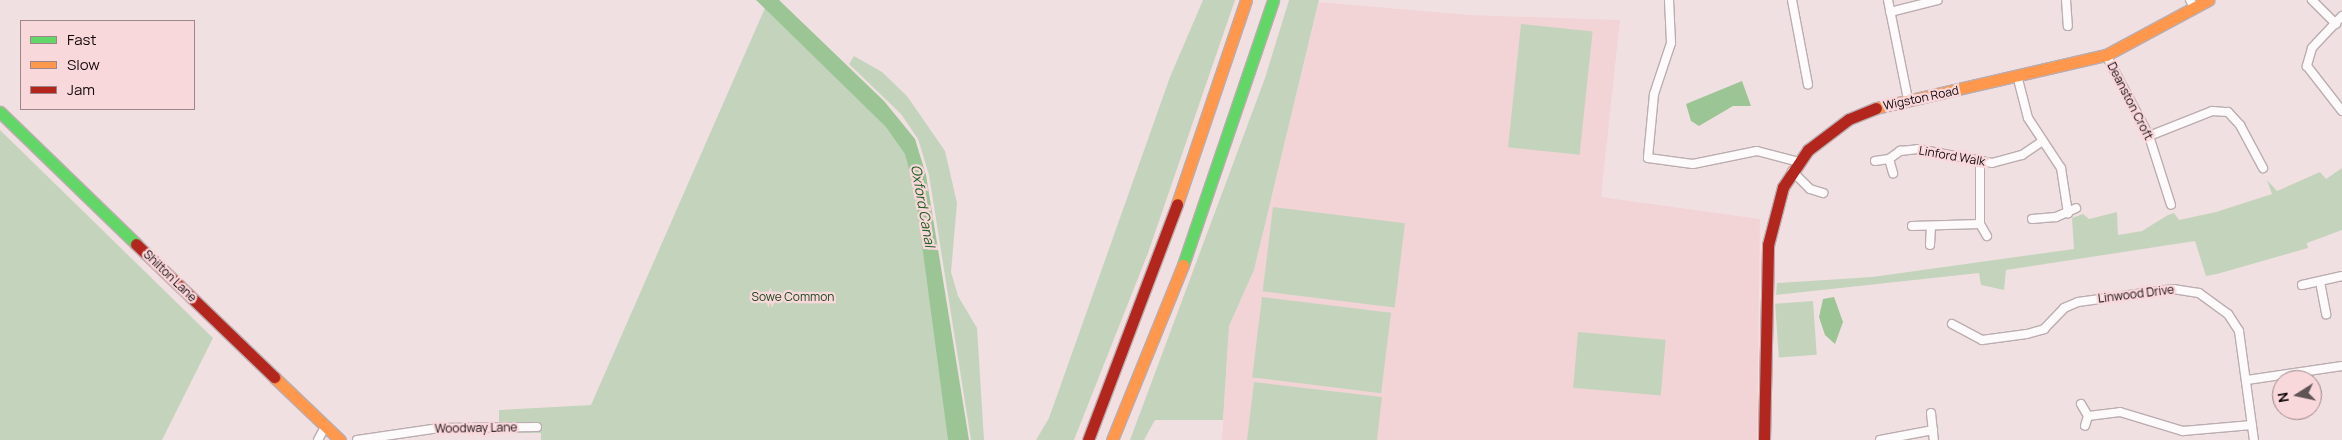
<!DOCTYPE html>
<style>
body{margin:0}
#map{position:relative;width:2342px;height:440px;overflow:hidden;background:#f1e0e2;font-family:Manrope,sans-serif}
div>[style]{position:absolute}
.built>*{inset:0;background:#f2d4d7}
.green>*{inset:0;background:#c4d4bc;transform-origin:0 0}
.water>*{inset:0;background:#9cc596}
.roads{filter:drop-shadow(1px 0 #bbadaf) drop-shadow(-1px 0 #bbadaf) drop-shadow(0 1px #bbadaf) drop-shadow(0 -1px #bbadaf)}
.street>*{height:8px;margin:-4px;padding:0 4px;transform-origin:4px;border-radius:4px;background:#fdfafb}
.fast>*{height:11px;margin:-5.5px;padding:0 5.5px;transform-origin:5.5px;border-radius:5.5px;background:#63d668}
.slow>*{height:11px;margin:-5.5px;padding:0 5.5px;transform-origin:5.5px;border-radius:5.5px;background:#ff974d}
.jam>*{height:11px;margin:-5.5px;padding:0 5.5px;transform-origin:5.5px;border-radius:5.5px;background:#b3261e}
span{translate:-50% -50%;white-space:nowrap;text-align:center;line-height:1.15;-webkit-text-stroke:4.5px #f9d8dc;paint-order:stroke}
.street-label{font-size:12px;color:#13090a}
.park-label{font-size:12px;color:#184518}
.water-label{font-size:14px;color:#1c5e1e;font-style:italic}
.legend{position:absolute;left:20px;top:20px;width:175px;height:90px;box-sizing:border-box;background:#f9d8dc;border:1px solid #9d8588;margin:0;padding:6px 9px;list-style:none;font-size:15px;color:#13090a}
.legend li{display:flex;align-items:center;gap:10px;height:25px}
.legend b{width:25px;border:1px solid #9d8588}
.north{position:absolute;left:2272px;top:370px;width:50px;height:50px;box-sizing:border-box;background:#f9d8dc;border:1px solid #9d8588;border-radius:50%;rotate:260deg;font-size:14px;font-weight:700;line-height:20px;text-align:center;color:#13090a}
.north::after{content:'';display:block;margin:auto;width:18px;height:22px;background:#615456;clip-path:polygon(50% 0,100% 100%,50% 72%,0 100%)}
</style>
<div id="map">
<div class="built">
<div style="clip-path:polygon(1319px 2px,1469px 15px,1620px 20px,1601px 197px,1760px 219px,1757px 440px,1222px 440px,1229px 326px,1254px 270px)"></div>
</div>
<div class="green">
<div style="clip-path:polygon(1203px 0,1235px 0,1148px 253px,1074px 440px,1036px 440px,1049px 418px,1170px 77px)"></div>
<div style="clip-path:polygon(1289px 0,1319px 0,1254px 270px,1229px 326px,1223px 420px,1155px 420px,1144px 440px,1130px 440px,1265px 78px)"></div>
<div style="clip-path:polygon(768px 1px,908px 141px,960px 440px,541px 440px,541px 433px,499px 433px,499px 410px,591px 405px)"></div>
<div style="left:1521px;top:24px;width:72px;height:124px;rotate:6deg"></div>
<div style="clip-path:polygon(854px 56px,882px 72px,907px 96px,945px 151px,957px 203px,951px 272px,958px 296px,977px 328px,984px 440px,971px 440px,929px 175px,918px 139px,901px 114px,849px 64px)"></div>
<div style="clip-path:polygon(0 130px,213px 338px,162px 440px,0 440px)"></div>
<div style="clip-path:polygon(2342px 168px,2342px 230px,2307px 243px,2308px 248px,2217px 274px,2206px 276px,2195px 241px,2006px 270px,2004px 290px,1981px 285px,1979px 273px,1776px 295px,1777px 283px,1872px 277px,2074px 249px,2072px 218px,2083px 214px,2089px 219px,2117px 212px,2118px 235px,2142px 231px,2168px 215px,2174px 213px,2179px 220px,2216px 212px,2272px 194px,2267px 180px,2277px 191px,2320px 172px,2326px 179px)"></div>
<div style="left:1273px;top:207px;width:133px;height:85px;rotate:7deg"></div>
<div style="left:1262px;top:297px;width:130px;height:81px;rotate:7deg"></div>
<div style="left:1813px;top:301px;width:54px;height:38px;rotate:86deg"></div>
<div style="left:1578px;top:332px;width:88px;height:56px;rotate:5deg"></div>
<div style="clip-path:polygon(1254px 382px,1382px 397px,1377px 440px,1247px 440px)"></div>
</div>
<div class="water">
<div style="clip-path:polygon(756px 0,779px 0,884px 101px,915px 139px,926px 175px,969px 440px,948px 440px,915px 192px,905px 154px,886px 127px)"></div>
<div style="clip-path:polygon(1742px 81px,1751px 106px,1733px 106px,1699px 126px,1691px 121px,1686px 104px)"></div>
<div style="clip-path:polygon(1834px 297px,1843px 322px,1835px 344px,1825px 335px,1819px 317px,1823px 299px)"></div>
</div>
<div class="roads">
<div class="street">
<div style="left:1669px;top:0;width:43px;rotate:87.3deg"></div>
<div style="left:1671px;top:43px;width:54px;rotate:108.4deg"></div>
<div style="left:1654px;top:94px;width:64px;rotate:95.4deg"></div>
<div style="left:1648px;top:158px;width:45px;rotate:7.6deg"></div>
<div style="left:1693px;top:164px;width:65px;rotate:-11.5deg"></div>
<div style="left:1757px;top:151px;width:43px;rotate:14.7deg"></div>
<div style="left:1792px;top:0;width:86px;rotate:79.3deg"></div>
<div style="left:1888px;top:0;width:101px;rotate:78.6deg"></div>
<div style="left:2066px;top:0;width:26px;rotate:86deg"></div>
<div style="left:2190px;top:0;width:10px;rotate:61deg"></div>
<div style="left:2312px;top:0;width:34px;rotate:45deg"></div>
<div style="left:1890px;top:12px;width:49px;rotate:-14deg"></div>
<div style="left:2342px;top:16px;width:44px;rotate:133.2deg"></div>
<div style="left:2312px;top:48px;width:19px;rotate:106deg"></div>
<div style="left:2307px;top:66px;width:57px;rotate:52.1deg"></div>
<div style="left:2106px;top:55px;width:92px;rotate:62deg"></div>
<div style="left:2149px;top:136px;width:72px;rotate:72.3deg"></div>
<div style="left:2018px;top:79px;width:40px;rotate:75.6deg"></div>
<div style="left:2028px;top:118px;width:60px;rotate:56.6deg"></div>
<div style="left:2061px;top:168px;width:46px;rotate:81.2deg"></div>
<div style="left:2149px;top:136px;width:68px;rotate:-21.6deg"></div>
<div style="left:2212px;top:111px;width:16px;rotate:4deg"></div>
<div style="left:2228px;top:112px;width:18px;rotate:47deg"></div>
<div style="left:2240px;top:125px;width:49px;rotate:61.9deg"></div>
<div style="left:1889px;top:159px;width:14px;rotate:-36deg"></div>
<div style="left:1900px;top:151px;width:18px;rotate:-6deg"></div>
<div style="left:1918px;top:149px;width:75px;rotate:10.7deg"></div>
<div style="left:1992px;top:163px;width:31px;rotate:-15deg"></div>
<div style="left:2022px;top:155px;width:25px;rotate:-34deg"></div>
<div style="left:1875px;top:161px;width:14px;rotate:-8deg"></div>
<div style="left:1889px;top:159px;width:15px;rotate:74deg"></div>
<div style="left:1792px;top:171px;width:25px;rotate:45deg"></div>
<div style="left:1810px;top:189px;width:14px;rotate:17deg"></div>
<div style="left:2032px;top:219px;width:24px;rotate:-5deg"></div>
<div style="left:2056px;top:217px;width:22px;rotate:-24deg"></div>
<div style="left:1980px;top:224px;width:14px;rotate:60deg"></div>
<div style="left:1912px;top:226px;width:68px;rotate:-1.7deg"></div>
<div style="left:1980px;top:224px;width:62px;rotate:-90deg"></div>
<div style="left:1930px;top:245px;width:18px;rotate:-87deg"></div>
<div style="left:2320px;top:282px;width:33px;rotate:79deg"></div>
<div style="left:2302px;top:285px;width:41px;rotate:-12.7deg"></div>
<div style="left:1952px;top:324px;width:34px;rotate:28deg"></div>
<div style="left:1982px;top:340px;width:45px;rotate:-7.6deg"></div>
<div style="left:2027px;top:334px;width:18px;rotate:-16deg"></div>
<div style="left:2044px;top:329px;width:29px;rotate:-46deg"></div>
<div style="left:2064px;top:308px;width:15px;rotate:-23deg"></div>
<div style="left:2078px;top:302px;width:96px;rotate:-7.8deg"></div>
<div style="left:2173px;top:289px;width:26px;rotate:9deg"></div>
<div style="left:2199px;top:293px;width:36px;rotate:36deg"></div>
<div style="left:2228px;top:314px;width:20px;rotate:57deg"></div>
<div style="left:2239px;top:331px;width:110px;rotate:82.2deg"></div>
<div style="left:2247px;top:380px;width:96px;rotate:-8.4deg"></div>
<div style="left:2081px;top:404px;width:14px;rotate:60deg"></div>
<div style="left:2088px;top:416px;width:10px;rotate:107deg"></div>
<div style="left:1931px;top:413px;width:27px;rotate:84deg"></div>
<div style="left:2088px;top:416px;width:32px;rotate:-7deg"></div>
<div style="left:2120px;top:412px;width:66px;rotate:16.8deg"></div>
<div style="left:2183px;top:431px;width:69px;rotate:-5deg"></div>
<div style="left:318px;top:440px;width:15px;rotate:-62deg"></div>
<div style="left:357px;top:440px;width:83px;rotate:-8.3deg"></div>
<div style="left:439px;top:428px;width:98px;rotate:-0.6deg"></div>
<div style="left:1880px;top:440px;width:54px;rotate:-10.7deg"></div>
</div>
<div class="fast">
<div style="left:0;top:112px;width:190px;rotate:44.1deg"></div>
<div style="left:1183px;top:265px;width:280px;rotate:-71.2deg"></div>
</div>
<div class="slow">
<div style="left:1876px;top:108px;width:236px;rotate:-13deg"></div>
<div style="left:2106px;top:55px;width:116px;rotate:-28.3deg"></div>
<div style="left:1177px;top:204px;width:215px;rotate:-71.3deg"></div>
<div style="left:274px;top:377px;width:91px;rotate:43.7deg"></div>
<div style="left:1112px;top:440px;width:189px;rotate:-67.9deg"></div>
</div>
<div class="jam">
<div style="left:136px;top:244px;width:192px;rotate:43.9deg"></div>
<div style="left:1088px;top:440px;width:252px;rotate:-69.3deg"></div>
<div style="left:1764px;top:440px;width:195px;rotate:-88.8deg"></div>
<div style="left:1768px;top:245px;width:60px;rotate:-75.5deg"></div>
<div style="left:1783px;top:187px;width:45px;rotate:-56deg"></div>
<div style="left:1808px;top:150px;width:51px;rotate:-37.1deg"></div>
<div style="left:1849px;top:119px;width:29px;rotate:-22deg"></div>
</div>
</div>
<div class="street-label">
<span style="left:1921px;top:98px;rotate:-12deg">Wigston Road</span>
<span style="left:2130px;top:101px;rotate:63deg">Deanston Croft</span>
<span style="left:1952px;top:156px;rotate:10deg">Linford Walk</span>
<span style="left:170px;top:276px;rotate:44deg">Shilton Lane</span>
<span style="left:2136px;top:294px;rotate:-7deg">Linwood Drive</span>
<span style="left:476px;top:428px;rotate:-1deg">Woodway Lane</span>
</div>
<div class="park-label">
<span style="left:793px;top:297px">Sowe Common</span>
</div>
<div class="water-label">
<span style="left:923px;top:206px;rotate:80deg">Oxford Canal</span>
</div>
<ul class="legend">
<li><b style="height:6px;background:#63d668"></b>Fast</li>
<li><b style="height:6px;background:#ff974d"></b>Slow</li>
<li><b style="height:6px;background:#b3261e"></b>Jam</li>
</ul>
<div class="north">N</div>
</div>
